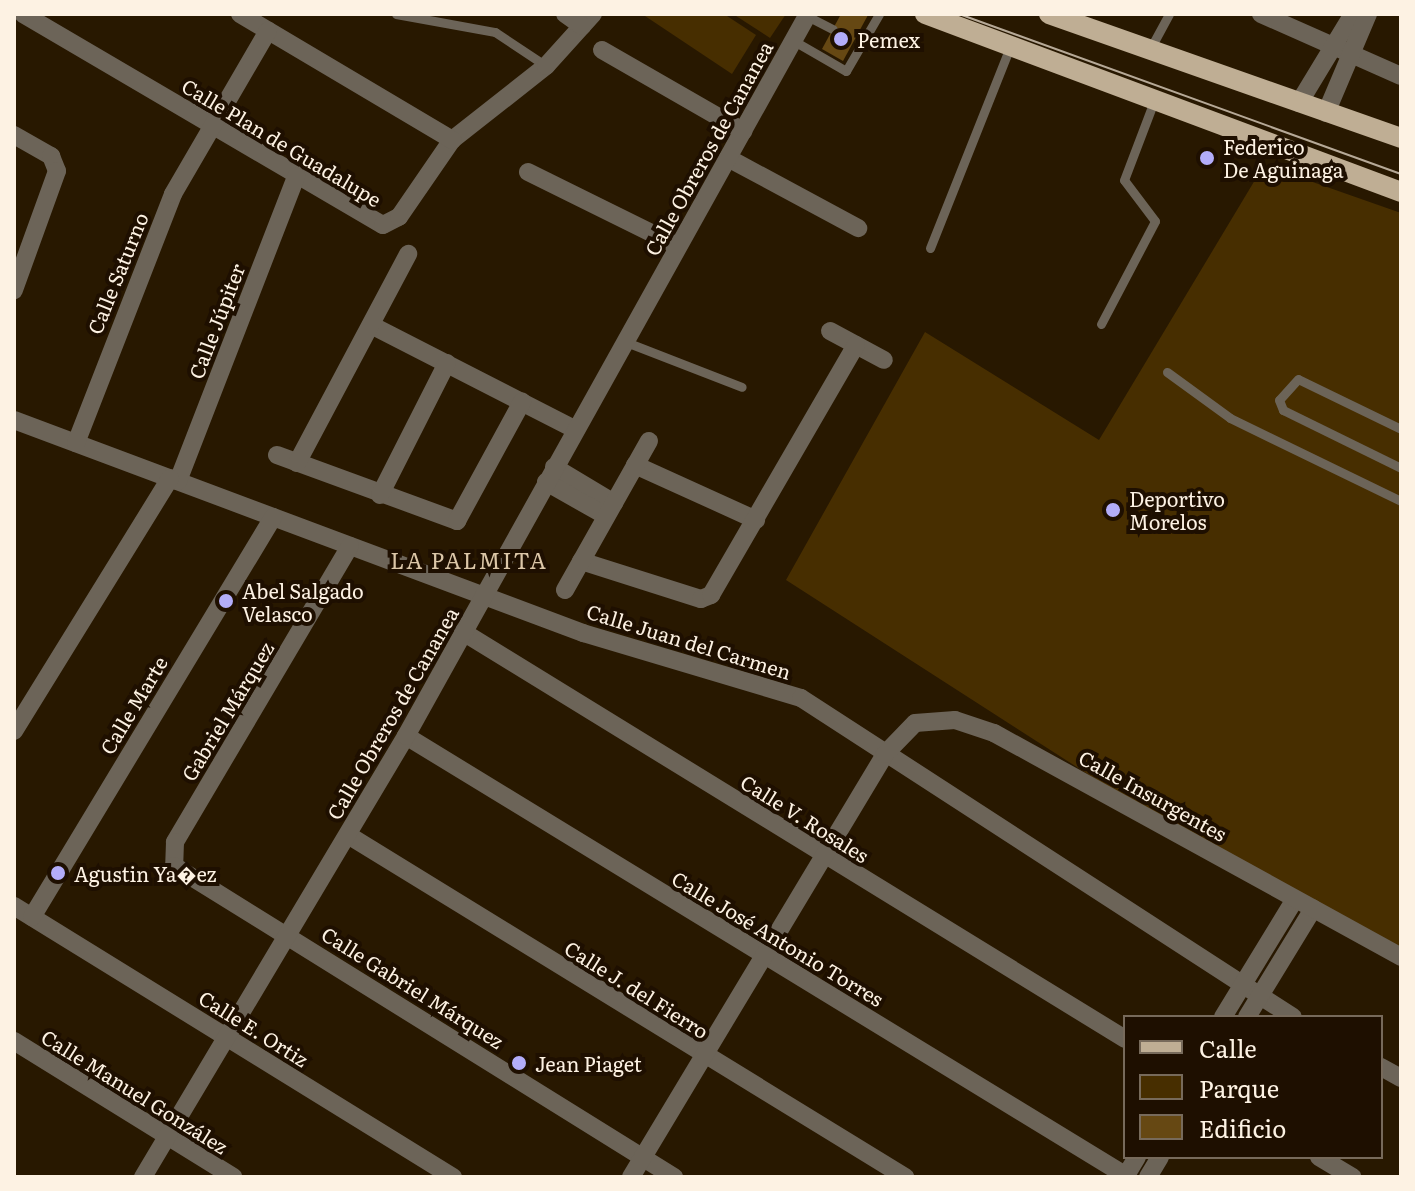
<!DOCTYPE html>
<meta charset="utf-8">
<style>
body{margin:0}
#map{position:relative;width:1415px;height:1191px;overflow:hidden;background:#281800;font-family:Literata,serif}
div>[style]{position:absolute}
.green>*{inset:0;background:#472e00}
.building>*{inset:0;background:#664813}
.service>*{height:9px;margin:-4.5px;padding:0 4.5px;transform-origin:4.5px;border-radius:4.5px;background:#6c6458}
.minor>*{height:18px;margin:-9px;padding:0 9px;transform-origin:9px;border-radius:9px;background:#6c6458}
.primary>*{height:20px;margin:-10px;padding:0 10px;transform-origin:10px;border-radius:10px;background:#bfae94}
.tram>*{height:2px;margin:-1px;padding:0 1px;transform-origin:1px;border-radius:1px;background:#b6a997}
.dots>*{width:22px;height:22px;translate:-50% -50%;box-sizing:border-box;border:4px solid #1e0f00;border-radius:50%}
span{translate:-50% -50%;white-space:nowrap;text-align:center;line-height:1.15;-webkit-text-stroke:8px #1e0f00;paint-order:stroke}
.poi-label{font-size:20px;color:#fdf2e3}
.left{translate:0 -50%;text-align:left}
.street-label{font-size:20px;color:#fdf2e3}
.neighbourhood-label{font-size:22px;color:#dbc6a7;letter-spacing:2px}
.frame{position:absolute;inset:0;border:16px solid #fdf2e3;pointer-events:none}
.legend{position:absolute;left:1123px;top:1015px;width:260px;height:144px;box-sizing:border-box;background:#1e0f00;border:2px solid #776a5b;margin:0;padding:10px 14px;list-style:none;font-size:24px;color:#fdf2e3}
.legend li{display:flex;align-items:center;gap:16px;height:40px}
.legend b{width:40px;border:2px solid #776a5b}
</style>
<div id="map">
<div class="green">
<div style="clip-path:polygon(642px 14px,724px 14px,756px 35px,732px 74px)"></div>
<div style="clip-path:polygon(733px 14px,786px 14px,770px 38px)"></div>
<div style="clip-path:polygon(1264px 165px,1401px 213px,1401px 950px,1125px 798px,786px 580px,925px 332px,1099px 440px)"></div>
</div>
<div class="building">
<div style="clip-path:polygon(841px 14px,868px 15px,843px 61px,822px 49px)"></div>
</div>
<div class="service">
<div style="left:396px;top:14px;width:101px;rotate:10.3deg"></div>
<div style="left:495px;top:32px;width:61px;rotate:33.7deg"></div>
<div style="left:807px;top:16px;width:29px;rotate:27deg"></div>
<div style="left:794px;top:41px;width:60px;rotate:30deg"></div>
<div style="left:846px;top:71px;width:66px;rotate:-59.9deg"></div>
<div style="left:1149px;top:51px;width:42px;rotate:-61.6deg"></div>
<div style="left:930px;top:248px;width:214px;rotate:-68.3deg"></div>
<div style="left:1101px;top:324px;width:116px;rotate:-62.3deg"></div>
<div style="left:1155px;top:221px;width:51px;rotate:-127.1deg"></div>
<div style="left:1124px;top:180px;width:85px;rotate:-69.2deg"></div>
<div style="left:626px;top:342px;width:124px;rotate:21.2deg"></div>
<div style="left:1167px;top:372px;width:78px;rotate:36.1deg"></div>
<div style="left:1230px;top:418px;width:190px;rotate:25.9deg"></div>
<div style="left:1401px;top:429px;width:114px;rotate:-154.1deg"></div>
<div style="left:1298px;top:379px;width:28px;rotate:132deg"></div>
<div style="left:1279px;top:400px;width:11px;rotate:68deg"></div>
<div style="left:1283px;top:410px;width:131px;rotate:26.2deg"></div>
</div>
<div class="minor">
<div style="left:23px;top:14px;width:417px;rotate:30.4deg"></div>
<div style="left:383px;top:225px;width:18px;rotate:-27deg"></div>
<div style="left:399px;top:217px;width:93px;rotate:-55.5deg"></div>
<div style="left:452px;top:140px;width:120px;rotate:-38.2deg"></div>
<div style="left:546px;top:66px;width:70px;rotate:-47.9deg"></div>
<div style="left:240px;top:14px;width:247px;rotate:30.7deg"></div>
<div style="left:565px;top:14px;width:21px;rotate:35deg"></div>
<div style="left:1261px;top:14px;width:153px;rotate:23.9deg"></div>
<div style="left:602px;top:50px;width:163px;rotate:29.9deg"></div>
<div style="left:1299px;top:103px;width:104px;rotate:-58.8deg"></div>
<div style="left:1326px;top:113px;width:108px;rotate:-67deg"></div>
<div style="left:14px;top:135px;width:43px;rotate:29.6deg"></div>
<div style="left:51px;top:156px;width:16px;rotate:68deg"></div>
<div style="left:57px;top:171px;width:127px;rotate:109.9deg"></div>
<div style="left:728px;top:158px;width:148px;rotate:28.3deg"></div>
<div style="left:528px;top:172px;width:167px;rotate:26.3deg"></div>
<div style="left:371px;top:325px;width:230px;rotate:27.1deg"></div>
<div style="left:830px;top:331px;width:61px;rotate:28.2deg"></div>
<div style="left:14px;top:420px;width:608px;rotate:20.52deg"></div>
<div style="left:583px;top:633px;width:227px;rotate:16.6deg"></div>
<div style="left:801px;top:698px;width:586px;rotate:32.96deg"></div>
<div style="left:76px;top:443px;width:267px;rotate:-68.7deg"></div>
<div style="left:173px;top:194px;width:189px;rotate:-59.8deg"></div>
<div style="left:277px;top:455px;width:192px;rotate:20.1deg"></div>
<div style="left:457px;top:521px;width:136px;rotate:-61.4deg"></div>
<div style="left:297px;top:463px;width:237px;rotate:-62deg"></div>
<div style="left:635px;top:465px;width:133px;rotate:24.4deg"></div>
<div style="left:554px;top:467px;width:70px;rotate:31deg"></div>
<div style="left:178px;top:481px;width:327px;rotate:-68.8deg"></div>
<div style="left:546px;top:482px;width:69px;rotate:29.5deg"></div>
<div style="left:380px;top:495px;width:148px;rotate:-63.1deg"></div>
<div style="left:350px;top:546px;width:344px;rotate:120.6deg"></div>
<div style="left:175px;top:842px;width:24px;rotate:92deg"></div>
<div style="left:174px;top:866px;width:589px;rotate:31.88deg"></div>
<div style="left:581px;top:561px;width:126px;rotate:17.6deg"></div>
<div style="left:701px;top:599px;width:11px;rotate:-22deg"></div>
<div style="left:711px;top:595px;width:289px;rotate:-59.9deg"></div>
<div style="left:565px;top:590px;width:171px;rotate:-60.6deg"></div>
<div style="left:463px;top:632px;width:777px;rotate:31.58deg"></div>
<div style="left:14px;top:731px;width:297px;rotate:-58.3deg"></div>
<div style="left:406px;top:736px;width:846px;rotate:31.42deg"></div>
<div style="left:348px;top:835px;width:654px;rotate:31.55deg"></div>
<div style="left:14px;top:906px;width:516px;rotate:31.69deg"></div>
<div style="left:32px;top:917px;width:467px;rotate:-58.9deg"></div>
<div style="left:1223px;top:1017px;width:138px;rotate:-58.6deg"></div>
<div style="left:1247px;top:1017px;width:127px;rotate:-58.6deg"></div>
<div style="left:14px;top:1041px;width:258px;rotate:31.8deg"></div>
<div style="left:1381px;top:1067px;width:23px;rotate:29deg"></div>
<div style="left:1319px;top:1157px;width:39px;rotate:31deg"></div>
<div style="left:143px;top:1177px;width:513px;rotate:-59.19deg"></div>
<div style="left:406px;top:736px;width:826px;rotate:-60.89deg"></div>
<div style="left:631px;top:1177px;width:493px;rotate:-59deg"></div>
<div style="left:885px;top:754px;width:43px;rotate:-45.9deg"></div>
<div style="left:915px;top:723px;width:40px;rotate:-4.3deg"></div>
<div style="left:955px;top:720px;width:41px;rotate:18.4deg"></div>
<div style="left:994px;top:733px;width:465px;rotate:28.8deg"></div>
<div style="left:1125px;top:1177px;width:23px;rotate:-59deg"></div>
<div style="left:1148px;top:1177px;width:23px;rotate:-59deg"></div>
</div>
<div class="primary">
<div style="left:925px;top:14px;width:508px;rotate:20.5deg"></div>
<div style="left:1049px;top:14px;width:373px;rotate:19.4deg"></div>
</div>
<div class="tram">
<div style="left:959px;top:14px;width:470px;rotate:19.9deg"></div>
</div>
<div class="dots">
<div style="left:841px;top:39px;background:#b3adf9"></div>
<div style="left:1207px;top:158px;background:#b3adf9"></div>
<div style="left:1113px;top:510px;background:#b3adf9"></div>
<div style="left:226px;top:601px;background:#b3adf9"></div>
<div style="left:58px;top:873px;background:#b3adf9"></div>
<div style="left:519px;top:1063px;background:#b3adf9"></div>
</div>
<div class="poi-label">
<span class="left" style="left:857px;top:39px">Pemex</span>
<span class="left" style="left:1223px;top:158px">Federico<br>De Aguinaga</span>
<span class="left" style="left:1129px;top:510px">Deportivo<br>Morelos</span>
<span class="left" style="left:242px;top:602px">Abel Salgado<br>Velasco</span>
<span class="left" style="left:74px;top:873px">Agustin Ya�ez</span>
<span class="left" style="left:535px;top:1063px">Jean Piaget</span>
</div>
<div class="street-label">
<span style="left:282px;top:142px;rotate:31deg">Calle Plan de Guadalupe</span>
<span style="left:708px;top:148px;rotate:-61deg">Calle Obreros de Cananea</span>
<span style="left:117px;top:273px;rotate:-68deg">Calle Saturno</span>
<span style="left:216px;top:321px;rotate:-69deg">Calle Júpiter</span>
<span style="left:689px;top:641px;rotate:17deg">Calle Juan del Carmen</span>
<span style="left:133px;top:705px;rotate:-59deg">Calle Marte</span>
<span style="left:227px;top:711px;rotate:-59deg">Gabriel Márquez</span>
<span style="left:392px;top:713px;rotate:-60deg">Calle Obreros de Cananea</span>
<span style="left:1153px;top:795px;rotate:29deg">Calle Insurgentes</span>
<span style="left:805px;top:818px;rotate:32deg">Calle V. Rosales</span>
<span style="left:778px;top:938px;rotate:31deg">Calle José Antonio Torres</span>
<span style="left:413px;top:987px;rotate:32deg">Calle Gabriel Márquez</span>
<span style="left:637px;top:989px;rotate:32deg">Calle J. del Fierro</span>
<span style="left:254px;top:1028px;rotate:32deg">Calle E. Ortiz</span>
<span style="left:135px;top:1091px;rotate:32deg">Calle Manuel González</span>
</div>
<div class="neighbourhood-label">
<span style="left:469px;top:560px">LA PALMITA</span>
</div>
<div class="frame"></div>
<ul class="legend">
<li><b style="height:10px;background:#bfae94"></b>Calle</li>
<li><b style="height:22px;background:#472e00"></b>Parque</li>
<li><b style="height:22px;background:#664813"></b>Edificio</li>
</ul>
</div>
